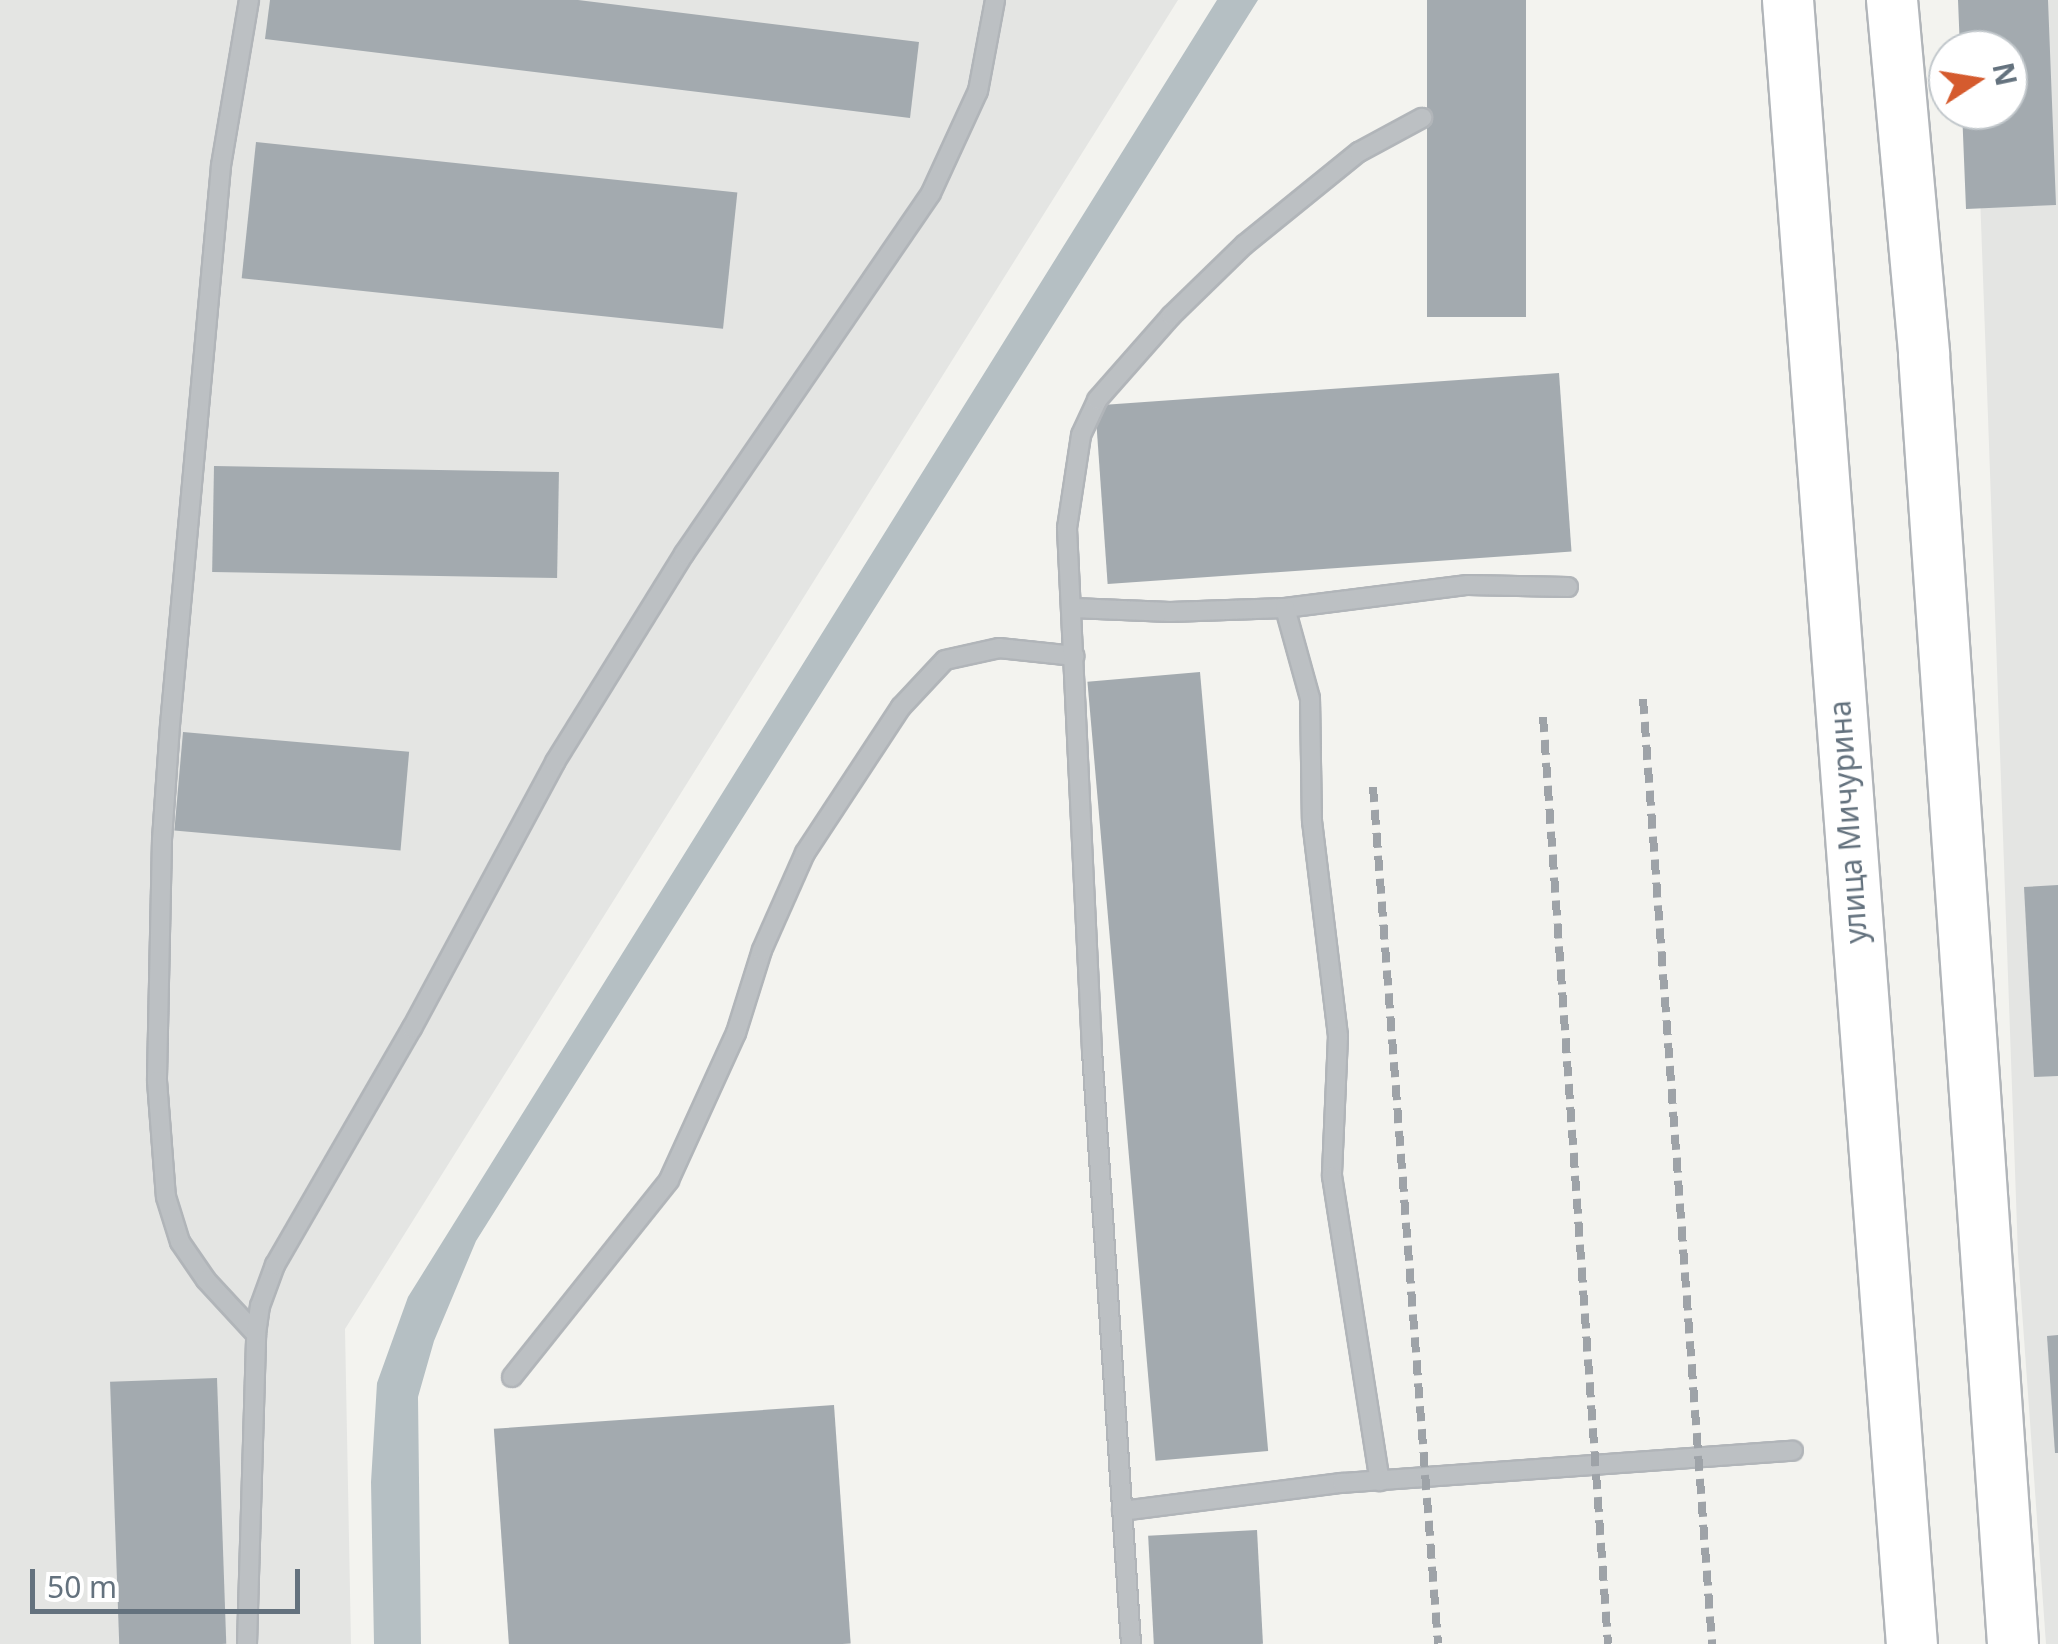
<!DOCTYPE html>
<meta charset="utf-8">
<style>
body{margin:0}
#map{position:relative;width:2058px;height:1644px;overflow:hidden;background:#f3f3ef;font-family:"Noto Sans",sans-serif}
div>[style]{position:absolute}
.built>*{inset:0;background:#e4e5e3}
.water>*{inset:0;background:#b5bfc3}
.building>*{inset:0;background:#a3aaaf;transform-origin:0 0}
.roads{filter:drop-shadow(2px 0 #b1b5b9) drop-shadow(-2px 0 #b1b5b9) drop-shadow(0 2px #b1b5b9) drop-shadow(0 -2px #b1b5b9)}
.lane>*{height:18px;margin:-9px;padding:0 9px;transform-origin:9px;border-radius:9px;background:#bcc0c3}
.secondary>*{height:50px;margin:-25px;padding:0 25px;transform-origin:25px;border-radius:25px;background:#fff}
.rail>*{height:8px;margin-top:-4px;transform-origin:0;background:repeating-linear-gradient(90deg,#9ea3a8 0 15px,transparent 0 23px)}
span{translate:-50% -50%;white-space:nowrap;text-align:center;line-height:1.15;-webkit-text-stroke:10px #fff;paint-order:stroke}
.street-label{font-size:30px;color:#64727e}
.north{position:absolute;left:1928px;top:30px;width:100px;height:100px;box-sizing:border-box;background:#fff;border:2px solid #c1c7cb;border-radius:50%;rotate:78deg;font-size:28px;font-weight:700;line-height:40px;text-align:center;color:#64727e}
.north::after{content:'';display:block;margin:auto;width:35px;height:45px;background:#d55b2e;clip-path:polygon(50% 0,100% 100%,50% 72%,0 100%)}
.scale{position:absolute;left:30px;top:1569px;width:270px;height:45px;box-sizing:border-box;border:5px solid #64727e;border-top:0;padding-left:12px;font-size:30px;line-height:35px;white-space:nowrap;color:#64727e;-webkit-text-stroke:8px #fff;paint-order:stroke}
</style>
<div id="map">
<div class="built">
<div style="clip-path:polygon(0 0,1178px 0,345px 1329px,351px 1644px,0 1644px)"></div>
<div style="clip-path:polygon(1973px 0,2058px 0,2058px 1644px,2046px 1644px,2018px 1255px,1977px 110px,2008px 110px,2008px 50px)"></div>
</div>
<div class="water">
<div style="clip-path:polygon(1217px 0,1258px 0,476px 1241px,434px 1341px,418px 1397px,421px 1644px,374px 1644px,371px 1482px,377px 1383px,408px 1297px)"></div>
</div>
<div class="building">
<div style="clip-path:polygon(270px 0,578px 0,919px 42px,910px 118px,265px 39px)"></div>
<div style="left:1427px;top:0;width:99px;height:317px"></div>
<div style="clip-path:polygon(1958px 0,2048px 0,2056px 205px,1966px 209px,1962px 110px,2008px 110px,2008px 50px,1960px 50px)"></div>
<div style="left:256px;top:142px;width:484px;height:137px;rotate:6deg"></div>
<div style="left:1559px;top:373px;width:179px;height:465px;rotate:86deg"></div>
<div style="left:214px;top:466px;width:345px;height:106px;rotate:1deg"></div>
<div style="left:1200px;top:672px;width:782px;height:113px;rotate:85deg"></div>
<div style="left:183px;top:732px;width:227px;height:99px;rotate:5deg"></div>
<div style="clip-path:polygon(2058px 885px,2058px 1076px,2034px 1077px,2024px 887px)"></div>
<div style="clip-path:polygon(2058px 1335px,2058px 1453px,2055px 1453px,2047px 1336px)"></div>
<div style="left:217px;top:1378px;width:266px;height:107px;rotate:88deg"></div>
<div style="left:834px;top:1405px;width:239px;height:341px;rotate:86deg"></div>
<div style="left:1257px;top:1530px;width:114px;height:109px;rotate:87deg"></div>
</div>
<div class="roads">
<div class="lane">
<div style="left:249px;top:0;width:168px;rotate:99.6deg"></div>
<div style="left:221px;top:166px;width:561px;rotate:95.21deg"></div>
<div style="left:170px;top:725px;width:114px;rotate:94deg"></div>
<div style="left:162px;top:839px;width:242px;rotate:91.2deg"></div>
<div style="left:157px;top:1081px;width:116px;rotate:85.6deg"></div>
<div style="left:166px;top:1197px;width:47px;rotate:72.7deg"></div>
<div style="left:180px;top:1242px;width:46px;rotate:55.6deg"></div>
<div style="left:206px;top:1280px;width:74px;rotate:47.2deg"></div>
<div style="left:1073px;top:608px;width:97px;rotate:2.4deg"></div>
<div style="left:1170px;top:612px;width:115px;rotate:-2deg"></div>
<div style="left:1285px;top:608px;width:184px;rotate:-7.2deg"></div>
<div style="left:1468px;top:585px;width:100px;rotate:1.1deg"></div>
<div style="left:1285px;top:608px;width:93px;rotate:74.5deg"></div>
<div style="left:1310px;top:698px;width:123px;rotate:89.1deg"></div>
<div style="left:1312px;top:821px;width:217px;rotate:83.1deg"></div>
<div style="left:1338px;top:1036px;width:140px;rotate:92.5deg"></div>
<div style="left:1332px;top:1176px;width:309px;rotate:81.1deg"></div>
<div style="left:512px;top:1377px;width:252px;rotate:-51.4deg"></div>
<div style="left:669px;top:1180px;width:162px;rotate:-65.5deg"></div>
<div style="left:736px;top:1033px;width:87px;rotate:-72.6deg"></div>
<div style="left:762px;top:950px;width:106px;rotate:-66.1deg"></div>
<div style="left:805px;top:853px;width:175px;rotate:-56.7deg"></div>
<div style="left:901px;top:707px;width:64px;rotate:-46.9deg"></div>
<div style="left:945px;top:660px;width:55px;rotate:-12.5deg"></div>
<div style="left:999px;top:648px;width:76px;rotate:6deg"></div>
<div style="left:1122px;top:1511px;width:222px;rotate:-7.3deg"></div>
<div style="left:1342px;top:1483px;width:452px;rotate:-4.1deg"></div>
<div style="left:247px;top:1644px;width:310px;rotate:-88.3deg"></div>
<div style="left:256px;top:1334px;width:28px;rotate:-82deg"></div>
<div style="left:260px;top:1306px;width:44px;rotate:-69.9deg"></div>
<div style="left:275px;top:1265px;width:274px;rotate:-60deg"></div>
<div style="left:412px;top:1028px;width:302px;rotate:-61.7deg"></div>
<div style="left:555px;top:762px;width:245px;rotate:-58.2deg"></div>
<div style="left:684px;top:554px;width:437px;rotate:-55.6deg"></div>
<div style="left:931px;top:193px;width:112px;rotate:-65.3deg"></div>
<div style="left:978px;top:91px;width:93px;rotate:-79.4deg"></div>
<div style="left:1131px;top:1644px;width:594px;rotate:-93.76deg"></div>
<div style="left:1092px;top:1051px;width:524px;rotate:-92.74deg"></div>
<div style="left:1067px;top:528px;width:94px;rotate:-81.4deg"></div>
<div style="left:1081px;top:435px;width:38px;rotate:-65deg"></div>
<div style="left:1097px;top:400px;width:112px;rotate:-48.6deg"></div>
<div style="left:1171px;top:316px;width:102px;rotate:-44.2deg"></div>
<div style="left:1244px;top:245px;width:148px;rotate:-39deg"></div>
<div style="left:1359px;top:152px;width:72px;rotate:-28.4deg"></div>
</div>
<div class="secondary">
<div style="left:1788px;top:0;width:1649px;rotate:85.69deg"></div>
<div style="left:1892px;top:0;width:356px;rotate:84.8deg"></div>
<div style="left:1924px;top:355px;width:1292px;rotate:86.05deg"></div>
</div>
</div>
<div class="rail">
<div style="left:1643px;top:699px;width:948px;rotate:85.82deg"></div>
<div style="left:1543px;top:717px;width:929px;rotate:85.99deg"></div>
<div style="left:1373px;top:787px;width:859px;rotate:85.66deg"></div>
</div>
<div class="street-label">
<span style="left:1848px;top:822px;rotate:-94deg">улица Мичурина</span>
</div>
<div class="north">N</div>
<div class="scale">50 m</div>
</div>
